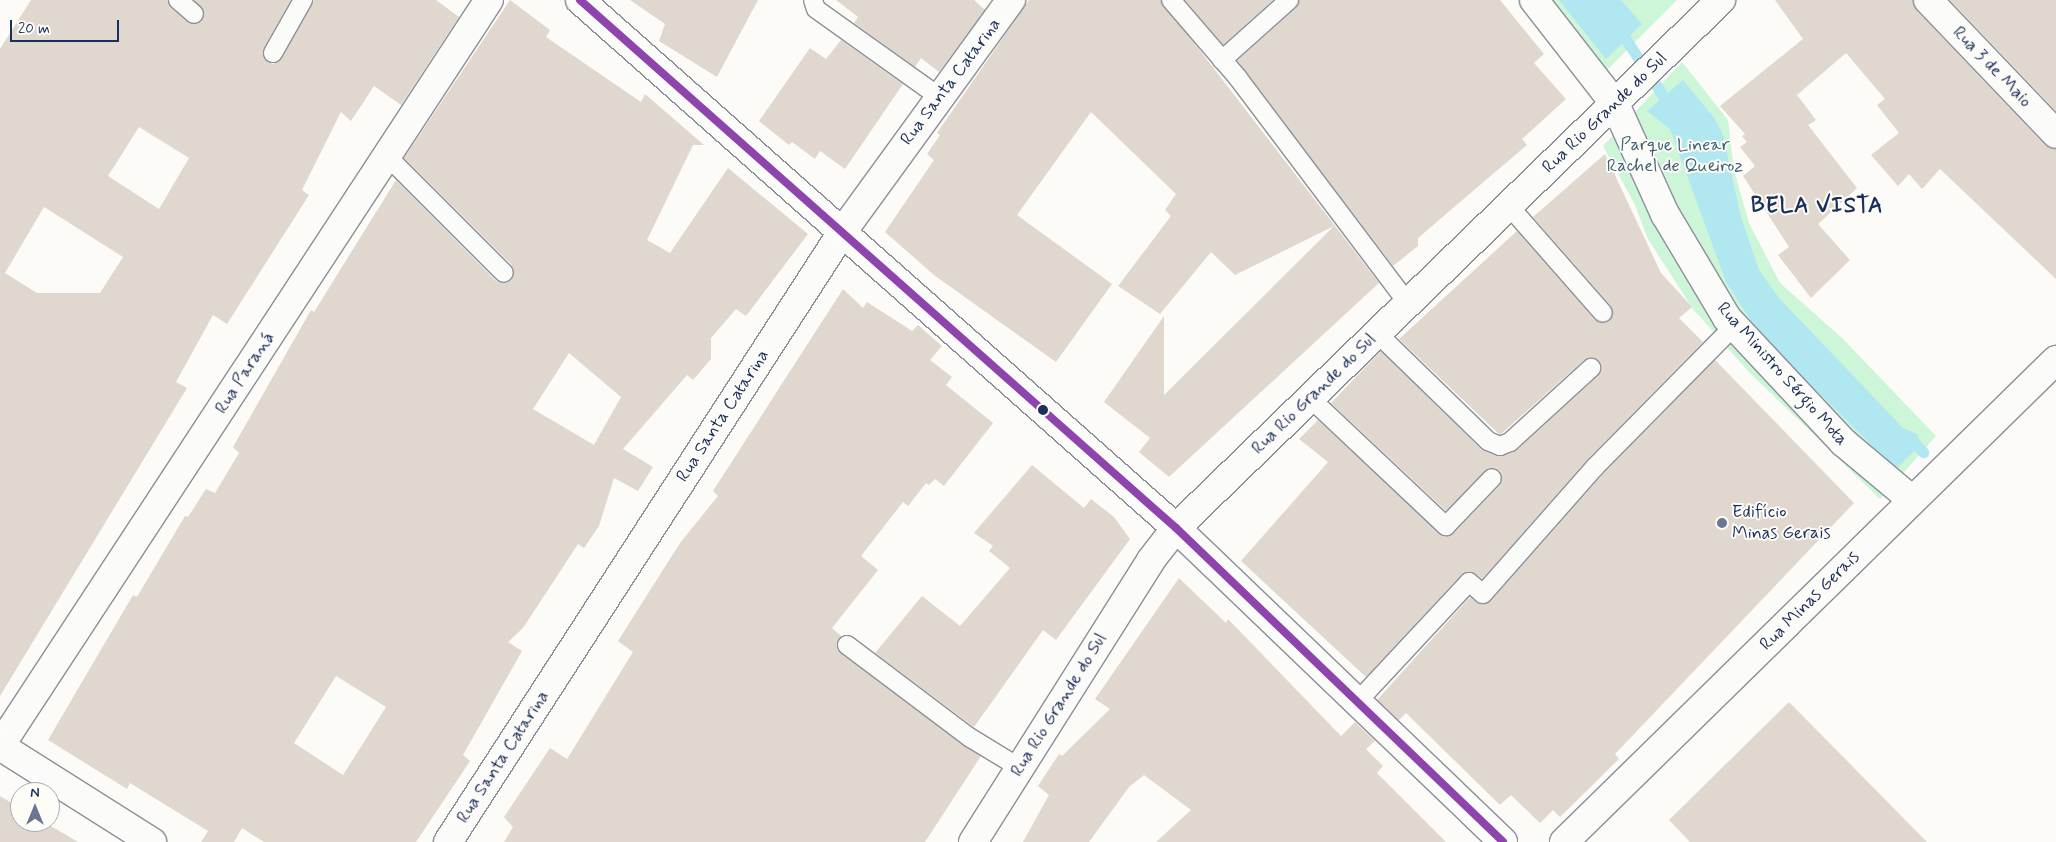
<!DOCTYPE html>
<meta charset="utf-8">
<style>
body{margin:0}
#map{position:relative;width:2056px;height:842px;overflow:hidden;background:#fcfbf8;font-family:Mynerve,sans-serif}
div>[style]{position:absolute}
.green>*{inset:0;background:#cdf5d8}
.water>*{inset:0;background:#b0e7f0}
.stream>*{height:11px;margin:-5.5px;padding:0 5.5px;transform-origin:5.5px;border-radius:5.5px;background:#b0e7f0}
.building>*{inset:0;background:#e0d7cf}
.roads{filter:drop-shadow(1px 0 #8c9097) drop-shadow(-1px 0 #8c9097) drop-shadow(0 1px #8c9097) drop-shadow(0 -1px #8c9097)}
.service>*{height:18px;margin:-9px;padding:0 9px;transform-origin:9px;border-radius:9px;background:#fbfbf9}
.minor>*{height:28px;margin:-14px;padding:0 14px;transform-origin:14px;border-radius:14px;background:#fbfbf9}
.tertiary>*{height:28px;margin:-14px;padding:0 14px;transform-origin:14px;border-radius:14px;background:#fbfbf9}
.bus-1>*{height:8px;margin:-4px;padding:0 4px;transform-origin:4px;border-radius:4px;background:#8e44ad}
.dots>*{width:14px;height:14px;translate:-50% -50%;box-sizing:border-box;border:2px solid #fdfcf7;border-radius:50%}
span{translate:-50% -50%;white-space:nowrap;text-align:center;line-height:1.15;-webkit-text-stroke:4px #fdfcf7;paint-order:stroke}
.street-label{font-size:18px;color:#1b2f5e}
.park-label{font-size:18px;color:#3e5f76}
.poi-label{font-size:18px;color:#1b2f5e}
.left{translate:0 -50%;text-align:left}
.district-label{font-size:22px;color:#1b2f5e;font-weight:700;letter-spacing:1px}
.north{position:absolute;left:10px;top:782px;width:50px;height:50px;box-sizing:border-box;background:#fdfcf7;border:1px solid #a3aaba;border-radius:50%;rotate:0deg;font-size:14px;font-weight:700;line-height:20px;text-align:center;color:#1b2f5e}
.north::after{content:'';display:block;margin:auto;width:18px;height:22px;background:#6a7694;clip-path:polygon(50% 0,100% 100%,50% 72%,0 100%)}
.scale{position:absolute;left:10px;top:20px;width:109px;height:22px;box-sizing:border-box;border:2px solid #1b2f5e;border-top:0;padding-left:6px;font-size:15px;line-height:18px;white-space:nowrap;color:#1b2f5e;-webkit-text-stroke:4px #fdfcf7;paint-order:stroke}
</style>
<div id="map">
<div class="green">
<div style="clip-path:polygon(1534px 0,1677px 0,1596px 81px)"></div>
<div style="clip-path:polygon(1682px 62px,1728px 120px,1734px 170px,1749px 223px,1780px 283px,1842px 338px,1936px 436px,1880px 499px,1749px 372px,1693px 309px,1648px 239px,1635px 205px,1603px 146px)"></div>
</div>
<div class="water">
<div style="clip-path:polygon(1559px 0,1621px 0,1642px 24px,1606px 59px)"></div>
<div style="clip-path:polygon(1683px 80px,1715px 119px,1723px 135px,1741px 217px,1759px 270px,1779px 298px,1903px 428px,1917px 434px,1920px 445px,1896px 469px,1760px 335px,1726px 282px,1670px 129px,1647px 111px)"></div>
</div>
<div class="stream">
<div style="left:1617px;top:26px;width:100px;rotate:56.5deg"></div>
<div style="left:1909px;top:437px;width:21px;rotate:47deg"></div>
</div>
<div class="building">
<div style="clip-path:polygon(evenodd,31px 0,168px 0,171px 8px,192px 24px,204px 16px,194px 0,291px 0,264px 48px,264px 58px,273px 64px,282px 58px,314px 0,436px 0,459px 17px,401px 105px,374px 86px,351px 121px,341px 112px,302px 190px,309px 195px,227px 324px,213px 315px,176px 382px,187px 388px,0 696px,0 49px,31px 0,139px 127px,189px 158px,159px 209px,108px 176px,139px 127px,31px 0,44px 207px,123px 257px,100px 293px,37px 293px,5px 273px,44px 207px)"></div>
<div style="clip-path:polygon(evenodd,510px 0,550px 30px,546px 37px,641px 102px,645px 94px,704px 145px,693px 145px,647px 240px,670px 253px,728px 168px,808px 234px,746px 316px,736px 309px,711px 338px,711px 359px,693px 380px,687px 375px,623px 449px,653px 467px,638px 491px,614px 478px,599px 526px,584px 548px,578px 544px,523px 628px,508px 642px,522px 651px,463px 755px,470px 761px,416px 842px,264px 842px,242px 828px,234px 842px,201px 842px,208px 831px,130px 783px,127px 789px,48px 740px,133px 595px,137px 597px,185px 516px,188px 517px,206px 489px,215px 493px,239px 453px,233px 447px,311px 310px,314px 312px,396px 180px,496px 281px,506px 283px,512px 280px,512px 265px,404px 158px,510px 0,569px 353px,621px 397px,594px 445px,533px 409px,569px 353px,510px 0,336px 676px,386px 707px,343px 775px,294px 743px,336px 676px)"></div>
<div style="clip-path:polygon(630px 0,758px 0,717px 77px,659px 41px,665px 24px)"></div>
<div style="clip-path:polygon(836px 0,974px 0,985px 10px,939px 72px,921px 58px,915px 67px,854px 23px,858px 17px)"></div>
<div style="clip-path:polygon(1029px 0,1161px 0,1379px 283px,1169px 477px,1139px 452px,1150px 438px,1104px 402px,1164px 316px,1164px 395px,1334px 226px,1235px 275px,1211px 252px,1160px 314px,1118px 286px,1171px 216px,1165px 210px,1176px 194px,1091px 112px,1017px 215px,1112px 284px,1056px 362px,934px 275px,885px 232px,934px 160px,927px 154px,940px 135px,937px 133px)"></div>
<div style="clip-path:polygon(1185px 0,1273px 0,1223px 45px)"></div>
<div style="clip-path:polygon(1299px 0,1500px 0,1544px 54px,1534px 63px,1566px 99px,1522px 139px,1527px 145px,1418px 238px,1418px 246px,1393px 266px,1237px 61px,1296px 8px)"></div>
<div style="clip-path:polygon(1775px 0,1913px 0,1917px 11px,2045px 145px,2056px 149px,2056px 279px,1940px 169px,1922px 189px,1909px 174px,1898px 186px,1871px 155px,1899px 133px,1877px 105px,1885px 99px,1846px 53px,1797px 95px,1816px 120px,1808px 125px,1857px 188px,1818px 224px,1850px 260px,1811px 298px,1778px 255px,1789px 247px,1743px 176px,1755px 166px,1740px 147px,1747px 142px,1742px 136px,1745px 134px,1720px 106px,1803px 39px)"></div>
<div style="clip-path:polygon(1950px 0,2056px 0,2056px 111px)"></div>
<div style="clip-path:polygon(841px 40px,903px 84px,845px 169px,820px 151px,815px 159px,792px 142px,789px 145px,759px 121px,810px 48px,826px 59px)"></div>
<div style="clip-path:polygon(1605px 154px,1661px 273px,1692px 307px,1679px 318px,1703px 342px,1587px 460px,1482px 579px,1472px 572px,1461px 575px,1366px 677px,1241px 561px,1328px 462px,1299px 439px,1318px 420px,1443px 536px,1454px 533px,1500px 485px,1500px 471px,1489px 468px,1446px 511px,1331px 403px,1381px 351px,1481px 449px,1497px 456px,1517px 450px,1598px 376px,1599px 361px,1584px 360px,1500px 435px,1399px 339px,1517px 231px,1595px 320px,1605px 323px,1610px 321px,1611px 306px,1533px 217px)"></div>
<div style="clip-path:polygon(843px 289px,863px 308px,867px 302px,912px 331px,918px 325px,942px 346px,930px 360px,952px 377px,946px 385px,993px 423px,944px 486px,935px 479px,929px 485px,926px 483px,908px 506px,903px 502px,861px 556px,878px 570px,832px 628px,841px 636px,837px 649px,981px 756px,925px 842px,504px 842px,513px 827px,504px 817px,550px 748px,567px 759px,633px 652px,618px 641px,680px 543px,718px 496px,713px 491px)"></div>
<div style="clip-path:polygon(1715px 360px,1854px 503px,1615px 754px,1619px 759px,1560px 817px,1553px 810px,1540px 823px,1511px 795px,1500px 805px,1406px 713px,1399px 720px,1377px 700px,1470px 597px,1481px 604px,1491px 601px,1603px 474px)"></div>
<div style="clip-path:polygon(1032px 465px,1084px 508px,1091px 499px,1114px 517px,1130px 539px,1056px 640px,1043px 630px,974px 727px,875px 653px,922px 596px,960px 626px,1010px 568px,989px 551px,993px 546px,974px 533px)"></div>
<div style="clip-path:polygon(1179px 578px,1226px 623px,1228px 619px,1341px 736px,1355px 722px,1375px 741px,1366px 749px,1383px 766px,1377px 773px,1446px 842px,1156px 842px,1191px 810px,1144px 775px,1129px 787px,1089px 842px,1023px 842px,1049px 795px,1038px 786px,1059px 754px,1062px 756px,1110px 709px,1095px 699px)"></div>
<div style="clip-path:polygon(1789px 702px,1927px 842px,1690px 842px,1669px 820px)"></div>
<div style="clip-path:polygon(0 796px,20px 808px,20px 822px,44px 822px,78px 842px,0 842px)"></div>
</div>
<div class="roads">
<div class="service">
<div style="left:178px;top:0;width:21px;rotate:41deg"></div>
<div style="left:813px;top:0;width:9px;rotate:72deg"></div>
<div style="left:816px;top:9px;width:150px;rotate:35.5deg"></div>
<div style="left:1171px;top:0;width:103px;rotate:49.3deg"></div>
<div style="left:1238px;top:78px;width:283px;rotate:53deg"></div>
<div style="left:273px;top:53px;width:61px;rotate:-60.5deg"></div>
<div style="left:1222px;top:60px;width:90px;rotate:-41.8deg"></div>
<div style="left:387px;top:156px;width:165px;rotate:45deg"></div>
<div style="left:1509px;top:206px;width:142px;rotate:48.7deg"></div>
<div style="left:1377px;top:333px;width:155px;rotate:44.2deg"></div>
<div style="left:1488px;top:441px;width:13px;rotate:23deg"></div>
<div style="left:1500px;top:446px;width:11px;rotate:-22deg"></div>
<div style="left:1510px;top:442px;width:110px;rotate:-42.4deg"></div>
<div style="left:1310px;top:398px;width:187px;rotate:43.3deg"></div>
<div style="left:1446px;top:526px;width:66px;rotate:-46.2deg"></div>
<div style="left:847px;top:645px;width:153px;rotate:37deg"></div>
<div style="left:969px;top:737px;width:60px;rotate:31.3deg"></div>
<div style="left:1357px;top:702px;width:164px;rotate:-47deg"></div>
<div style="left:1469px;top:582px;width:18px;rotate:41deg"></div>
<div style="left:1483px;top:594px;width:169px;rotate:-48.6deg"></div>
<div style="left:1595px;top:467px;width:198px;rotate:-45.4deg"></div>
</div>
<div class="minor">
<div style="left:580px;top:0;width:796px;rotate:41.54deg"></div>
<div style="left:1176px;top:528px;width:453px;rotate:43.8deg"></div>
<div style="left:1534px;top:0;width:132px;rotate:52.1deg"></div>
<div style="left:1615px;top:104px;width:121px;rotate:65.6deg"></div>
<div style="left:1665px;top:214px;width:121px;rotate:59.2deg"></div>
<div style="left:1727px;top:318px;width:170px;rotate:46.9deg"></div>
<div style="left:1843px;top:442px;width:90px;rotate:40deg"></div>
<div style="left:1928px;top:0;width:185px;rotate:46.3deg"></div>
<div style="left:0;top:746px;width:892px;rotate:-56.76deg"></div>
<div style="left:0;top:746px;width:180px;rotate:32.3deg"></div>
<div style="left:448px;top:842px;width:728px;rotate:-57.12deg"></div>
<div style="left:843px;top:231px;width:286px;rotate:-54deg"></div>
<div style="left:1564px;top:842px;width:689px;rotate:-44.41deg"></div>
</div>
<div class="tertiary">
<div style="left:973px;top:842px;width:333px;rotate:-57.7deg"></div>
<div style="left:1151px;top:560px;width:41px;rotate:-52deg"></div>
<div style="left:1176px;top:528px;width:759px;rotate:-44.09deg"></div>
</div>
</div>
<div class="bus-1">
<div style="left:580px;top:0;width:796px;rotate:41.54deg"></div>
<div style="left:1176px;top:528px;width:453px;rotate:43.8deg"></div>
</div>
<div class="dots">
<div style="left:1043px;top:410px;background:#1b2f5e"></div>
<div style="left:1722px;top:523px;background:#6a7694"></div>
</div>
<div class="street-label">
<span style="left:1992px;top:67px;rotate:46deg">Rua 3 de Maio</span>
<span style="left:951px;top:82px;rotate:-53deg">Rua Santa Catarina</span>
<span style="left:1605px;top:113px;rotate:-44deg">Rua Rio Grande do Sul</span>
<span style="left:245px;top:373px;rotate:-57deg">Rua Paraná</span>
<span style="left:1782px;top:374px;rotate:48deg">Rua Ministro Sérgio Mota</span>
<span style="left:1314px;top:394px;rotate:-44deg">Rua Rio Grande do Sul</span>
<span style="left:723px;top:416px;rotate:-57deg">Rua Santa Catarina</span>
<span style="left:1810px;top:601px;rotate:-45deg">Rua Minas Gerais</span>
<span style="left:1059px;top:705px;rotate:-58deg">Rua Rio Grande do Sul</span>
<span style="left:503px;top:757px;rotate:-57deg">Rua Santa Catarina</span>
</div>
<div class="park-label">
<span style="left:1675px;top:156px">Parque Linear<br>Rachel de Queiroz</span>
</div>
<div class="poi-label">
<span class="left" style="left:1732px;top:523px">Edifício<br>Minas Gerais</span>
</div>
<div class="district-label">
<span style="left:1817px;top:207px">BELA VISTA</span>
</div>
<div class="north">N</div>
<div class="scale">20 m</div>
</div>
